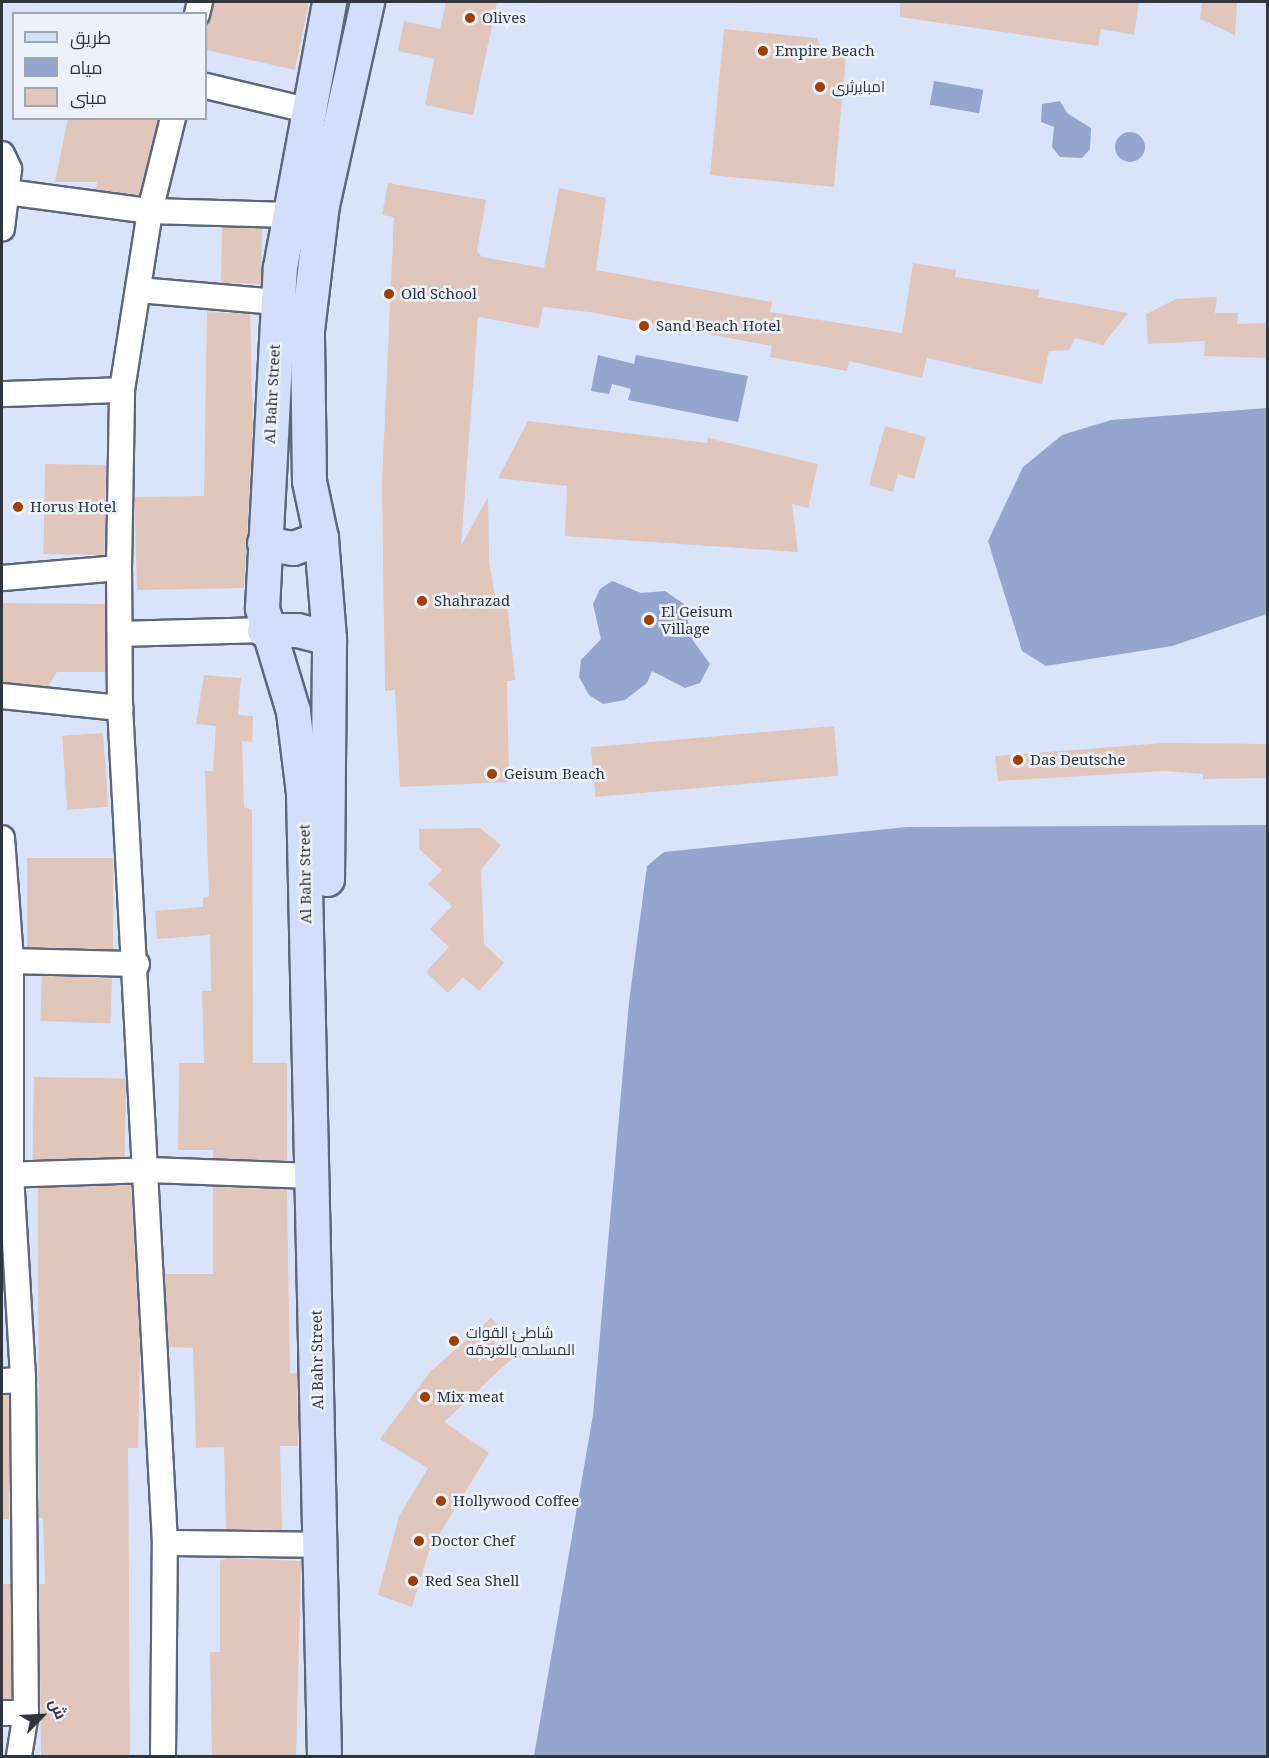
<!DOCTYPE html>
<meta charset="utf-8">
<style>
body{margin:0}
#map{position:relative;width:1269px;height:1758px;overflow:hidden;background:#d9e4fb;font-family:"Noto Serif",Cairo,serif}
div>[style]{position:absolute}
.water>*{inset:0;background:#94a6ce;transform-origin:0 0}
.round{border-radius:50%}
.building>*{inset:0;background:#e0c6bb;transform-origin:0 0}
.roads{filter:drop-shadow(2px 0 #5d667a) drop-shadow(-2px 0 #5d667a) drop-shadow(0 2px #5d667a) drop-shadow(0 -2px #5d667a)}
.street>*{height:24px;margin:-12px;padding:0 12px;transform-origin:12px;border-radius:12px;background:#fff}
.secondary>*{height:33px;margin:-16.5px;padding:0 16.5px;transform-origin:16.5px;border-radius:16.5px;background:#d3defa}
.dots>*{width:16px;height:16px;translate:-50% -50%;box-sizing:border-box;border:3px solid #edf1fa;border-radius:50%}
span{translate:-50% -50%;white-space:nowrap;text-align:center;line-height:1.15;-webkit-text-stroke:5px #edf1fa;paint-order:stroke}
.poi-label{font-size:15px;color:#31353e}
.left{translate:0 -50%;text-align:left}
.street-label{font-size:15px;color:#31353e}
.frame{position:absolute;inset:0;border:3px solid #31353e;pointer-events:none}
.legend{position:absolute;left:12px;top:12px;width:195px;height:108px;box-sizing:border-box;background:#edf1fa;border:2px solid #a2a6af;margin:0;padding:8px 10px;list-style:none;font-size:18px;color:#31353e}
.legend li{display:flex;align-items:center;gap:12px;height:30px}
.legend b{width:30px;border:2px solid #a2a6af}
.north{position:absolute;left:12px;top:1686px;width:60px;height:60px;-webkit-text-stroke:4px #edf1fa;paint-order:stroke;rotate:66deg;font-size:16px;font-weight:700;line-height:24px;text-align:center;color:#31353e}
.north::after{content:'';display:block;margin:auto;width:21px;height:27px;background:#31353e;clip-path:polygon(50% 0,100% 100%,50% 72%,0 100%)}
</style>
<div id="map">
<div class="water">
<div style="left:934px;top:81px;width:50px;height:24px;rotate:10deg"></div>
<div style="clip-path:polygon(1060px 101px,1067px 113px,1091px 128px,1090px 149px,1082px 158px,1060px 157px,1052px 147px,1054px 127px,1041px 122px,1042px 104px)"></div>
<div class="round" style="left:1115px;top:132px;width:30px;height:30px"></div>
<div style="clip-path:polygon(598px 355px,634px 364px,636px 355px,748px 376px,738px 422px,628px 400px,631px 389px,612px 384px,609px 394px,591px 391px)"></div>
<div style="clip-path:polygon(1267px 408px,1267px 614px,1172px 646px,1046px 666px,1022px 651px,988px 541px,1023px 467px,1062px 435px,1111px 420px)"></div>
<div style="clip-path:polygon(612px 581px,641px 593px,665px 591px,684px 604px,692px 639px,710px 664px,700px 683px,685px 688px,652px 671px,647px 683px,625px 700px,603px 704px,589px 695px,579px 677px,581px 660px,601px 639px,593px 604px,600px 589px)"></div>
<div style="clip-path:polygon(1267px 825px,1267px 1756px,534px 1756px,593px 1415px,629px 1002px,647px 866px,664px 852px,907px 827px)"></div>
</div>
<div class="building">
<div style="clip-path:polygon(214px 2px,309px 2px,295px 70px,206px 50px,206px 25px)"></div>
<div style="clip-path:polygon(446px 2px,497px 2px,473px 115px,425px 105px,434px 59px,398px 51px,404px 21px,440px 29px)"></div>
<div style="clip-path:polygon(900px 2px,1139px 2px,1134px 35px,1101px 29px,1098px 46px,900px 17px)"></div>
<div style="clip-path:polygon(1202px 2px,1237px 2px,1235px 35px,1200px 19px)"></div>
<div style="clip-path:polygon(724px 29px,817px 38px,823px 54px,846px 56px,834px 187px,710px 175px)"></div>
<div style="clip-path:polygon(68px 118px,158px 118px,139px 195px,96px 189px,97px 182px,55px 182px)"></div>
<div style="clip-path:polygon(388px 183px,486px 200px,477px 251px,482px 257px,544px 268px,559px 188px,606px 198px,596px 270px,772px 302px,770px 312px,902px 333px,913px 263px,956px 270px,955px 277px,1039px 290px,1038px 297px,1128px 313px,1103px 345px,1075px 338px,1069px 350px,1049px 351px,1042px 384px,927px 358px,922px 378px,849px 361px,847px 371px,770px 357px,772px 346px,589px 312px,543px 307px,539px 328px,478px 317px,461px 546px,488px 497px,489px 562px,496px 602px,507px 601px,515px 680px,507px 681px,509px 782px,400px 787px,395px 690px,385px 691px,382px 483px,394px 217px,382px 215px)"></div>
<div style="left:222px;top:227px;width:40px;height:56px;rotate:1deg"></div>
<div style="clip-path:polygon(1217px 297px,1215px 313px,1238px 313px,1237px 324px,1268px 323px,1268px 358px,1204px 356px,1205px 341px,1148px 344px,1146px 314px,1176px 299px)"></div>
<div style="clip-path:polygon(207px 312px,250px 314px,253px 428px,244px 588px,137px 590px,134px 497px,204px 496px)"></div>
<div style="clip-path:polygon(528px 421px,707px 443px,708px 438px,818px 464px,808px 508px,792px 504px,798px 552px,565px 536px,567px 486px,498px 478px)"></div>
<div style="clip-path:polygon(885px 426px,926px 437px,914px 479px,898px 474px,893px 492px,869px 485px)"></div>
<div style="left:106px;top:465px;width:90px;height:61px;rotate:91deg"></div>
<div style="clip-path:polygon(2px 603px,105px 604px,105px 672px,57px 672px,48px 686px,2px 682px)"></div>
<div style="clip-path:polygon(204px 675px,241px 678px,238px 715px,253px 716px,252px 742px,242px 741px,244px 807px,252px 810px,253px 1063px,287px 1063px,287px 1161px,213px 1158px,213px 1150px,178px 1150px,179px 1063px,204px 1063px,202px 991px,211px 991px,210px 935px,157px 939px,155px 911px,203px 907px,203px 898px,209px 896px,205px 771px,213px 771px,216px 726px,196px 724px)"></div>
<div style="left:834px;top:726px;width:50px;height:244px;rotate:85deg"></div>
<div style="left:103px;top:733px;width:74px;height:41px;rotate:86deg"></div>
<div style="clip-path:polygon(1164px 743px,1268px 744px,1268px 778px,1203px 779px,1203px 774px,1164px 771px,998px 781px,995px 756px)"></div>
<div style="clip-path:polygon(480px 828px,501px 845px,481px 870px,484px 944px,504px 963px,479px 991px,463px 977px,448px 993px,426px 972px,449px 947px,430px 929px,452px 906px,428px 884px,442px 870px,419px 849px,419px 829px)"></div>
<div style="left:113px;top:858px;width:91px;height:86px;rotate:90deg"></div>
<div style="left:42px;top:976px;width:70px;height:45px;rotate:2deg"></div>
<div style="left:34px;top:1077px;width:92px;height:83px;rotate:1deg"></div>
<div style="clip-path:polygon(131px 1185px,140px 1347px,138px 1448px,128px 1448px,130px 1756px,41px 1756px,39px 1584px,45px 1584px,43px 1518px,39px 1518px,38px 1188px)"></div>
<div style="clip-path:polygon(213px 1187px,287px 1189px,290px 1374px,297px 1373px,298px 1446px,280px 1446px,282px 1530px,226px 1530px,224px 1447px,196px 1448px,193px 1348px,169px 1347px,165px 1274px,213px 1274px)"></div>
<div style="clip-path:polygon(491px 1318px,521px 1350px,444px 1422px,489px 1453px,429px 1551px,412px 1607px,378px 1595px,399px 1516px,428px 1468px,380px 1439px,430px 1372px)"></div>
<div style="left:2px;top:1395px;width:7px;height:124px"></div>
<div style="clip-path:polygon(227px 1558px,301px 1561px,296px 1756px,212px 1756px,210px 1652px,220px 1652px,220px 1561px)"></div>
<div style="left:2px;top:1584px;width:9px;height:115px"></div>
</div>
<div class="roads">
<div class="street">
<div style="left:197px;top:14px;width:12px;rotate:-76deg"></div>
<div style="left:206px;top:86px;width:104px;rotate:13.4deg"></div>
<div style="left:2px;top:154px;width:17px;rotate:65deg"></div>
<div style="left:9px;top:169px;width:60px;rotate:96.7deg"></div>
<div style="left:7px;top:192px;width:144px;rotate:7.6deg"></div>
<div style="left:150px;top:211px;width:139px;rotate:1.6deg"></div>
<div style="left:139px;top:290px;width:138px;rotate:5deg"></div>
<div style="left:2px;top:394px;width:120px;rotate:-1.9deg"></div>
<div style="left:2px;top:578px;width:117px;rotate:-4.9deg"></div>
<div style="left:120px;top:634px;width:144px;rotate:-1.6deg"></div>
<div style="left:2px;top:696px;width:119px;rotate:5.8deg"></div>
<div style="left:2px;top:838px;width:123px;rotate:85.8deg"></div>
<div style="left:11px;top:961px;width:214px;rotate:90deg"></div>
<div style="left:11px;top:1175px;width:205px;rotate:86.6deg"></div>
<div style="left:23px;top:1380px;width:333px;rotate:89.5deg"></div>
<div style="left:26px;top:1713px;width:44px;rotate:99.2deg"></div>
<div style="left:11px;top:961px;width:126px;rotate:1.4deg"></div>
<div style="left:2px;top:1175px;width:147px;rotate:-1.9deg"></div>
<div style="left:149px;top:1170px;width:163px;rotate:2.1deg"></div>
<div style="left:2px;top:1381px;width:21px;rotate:-3deg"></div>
<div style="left:165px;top:1543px;width:156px;rotate:0.7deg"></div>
<div style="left:2px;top:1713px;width:24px"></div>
<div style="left:163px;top:1756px;width:213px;rotate:-89.5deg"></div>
<div style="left:165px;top:1543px;width:836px;rotate:-93.08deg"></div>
<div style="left:120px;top:708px;width:140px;rotate:-90.4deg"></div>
<div style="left:119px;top:568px;width:178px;rotate:-89deg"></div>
<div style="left:122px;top:390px;width:181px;rotate:-81.1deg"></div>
<div style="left:150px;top:211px;width:96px;rotate:-76.1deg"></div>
</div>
<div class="secondary">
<div style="left:264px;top:543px;width:29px;rotate:10deg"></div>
<div style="left:293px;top:548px;width:30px;rotate:-20deg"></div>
<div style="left:264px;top:630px;width:33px"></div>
<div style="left:297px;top:630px;width:33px;rotate:14deg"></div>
<div style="left:327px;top:879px;width:241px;rotate:-89.5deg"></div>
<div style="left:329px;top:638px;width:100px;rotate:-94.6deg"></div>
<div style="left:321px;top:538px;width:58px;rotate:-101.9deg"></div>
<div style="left:309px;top:481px;width:151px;rotate:-90.8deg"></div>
<div style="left:307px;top:330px;width:126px;rotate:-83.2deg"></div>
<div style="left:322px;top:205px;width:208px;rotate:-77.5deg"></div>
<div style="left:324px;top:1756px;width:963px;rotate:-91.25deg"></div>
<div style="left:303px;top:793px;width:83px;rotate:-97deg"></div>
<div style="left:293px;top:711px;width:108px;rotate:-106.8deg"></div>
<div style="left:262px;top:608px;width:341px;rotate:-87deg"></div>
<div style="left:280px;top:267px;width:269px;rotate:-79.5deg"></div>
</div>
</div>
<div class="dots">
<div style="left:470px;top:18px;background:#a13e02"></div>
<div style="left:763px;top:51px;background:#a13e02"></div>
<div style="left:820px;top:87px;background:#a13e02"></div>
<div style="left:389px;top:294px;background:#a13e02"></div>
<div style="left:644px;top:326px;background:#a13e02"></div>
<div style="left:18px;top:507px;background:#a13e02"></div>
<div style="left:422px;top:601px;background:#a13e02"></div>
<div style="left:649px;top:620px;background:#a13e02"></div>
<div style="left:1018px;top:760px;background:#a13e02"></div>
<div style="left:492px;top:774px;background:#a13e02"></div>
<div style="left:454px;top:1341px;background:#a13e02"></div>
<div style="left:425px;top:1397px;background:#a13e02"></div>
<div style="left:441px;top:1501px;background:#a13e02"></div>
<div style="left:419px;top:1541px;background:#a13e02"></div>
<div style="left:413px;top:1581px;background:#a13e02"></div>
</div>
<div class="poi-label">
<span class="left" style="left:482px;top:18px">Olives</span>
<span class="left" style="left:775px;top:51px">Empire Beach</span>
<span class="left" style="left:832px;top:87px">امبايرثرى</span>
<span class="left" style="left:401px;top:294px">Old School</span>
<span class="left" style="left:656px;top:326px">Sand Beach Hotel</span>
<span class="left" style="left:30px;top:507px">Horus Hotel</span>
<span class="left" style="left:434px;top:601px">Shahrazad</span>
<span class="left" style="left:661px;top:620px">El Geisum<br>Village</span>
<span class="left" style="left:1030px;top:760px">Das Deutsche</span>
<span class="left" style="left:504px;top:774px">Geisum Beach</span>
<span class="left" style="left:466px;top:1341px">شاطئ القوات<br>المسلحه بالغردقه</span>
<span class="left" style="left:437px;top:1397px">Mix meat</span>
<span class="left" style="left:453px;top:1501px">Hollywood Coffee</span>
<span class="left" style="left:431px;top:1541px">Doctor Chef</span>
<span class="left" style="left:425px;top:1581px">Red Sea Shell</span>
</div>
<div class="street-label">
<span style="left:272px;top:394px;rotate:-87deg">Al Bahr Street</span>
<span style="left:305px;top:874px;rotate:-91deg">Al Bahr Street</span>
<span style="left:317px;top:1360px;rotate:-91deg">Al Bahr Street</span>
</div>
<div class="frame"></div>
<ul class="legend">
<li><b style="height:8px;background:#d3defa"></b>طريق</li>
<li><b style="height:16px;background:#94a6ce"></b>مياه</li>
<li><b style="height:16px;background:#e0c6bb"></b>مبنى</li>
</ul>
<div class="north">ش</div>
</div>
